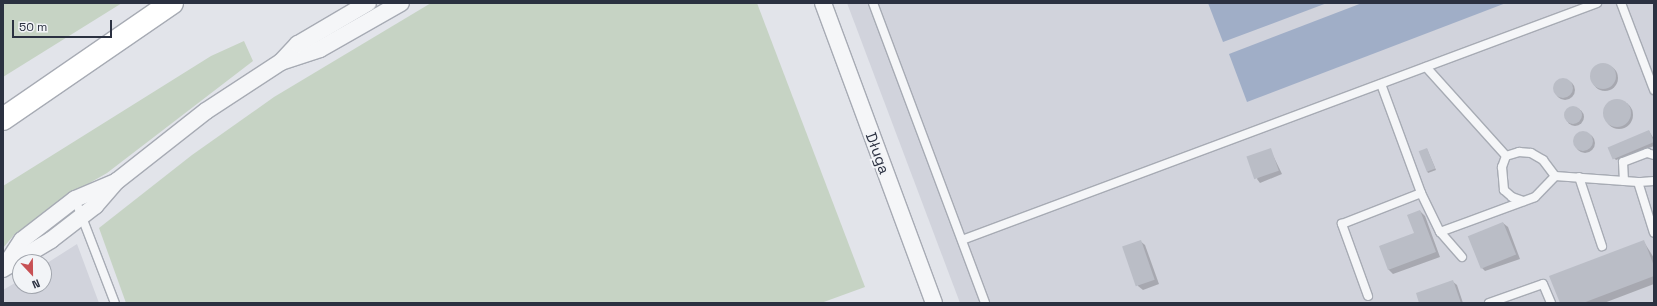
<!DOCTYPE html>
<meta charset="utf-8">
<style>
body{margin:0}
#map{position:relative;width:1657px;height:306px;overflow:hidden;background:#e2e4ea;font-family:"Space Grotesk",sans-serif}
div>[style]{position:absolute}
.built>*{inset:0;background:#d1d3dc}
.green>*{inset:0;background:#c6d3c4}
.water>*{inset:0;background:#a0aec7}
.shadow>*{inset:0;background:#0003}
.round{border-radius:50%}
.building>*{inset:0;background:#babdc6;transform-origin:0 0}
.roads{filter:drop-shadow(1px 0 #a7abb4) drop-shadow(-1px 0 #a7abb4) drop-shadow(0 1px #a7abb4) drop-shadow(0 -1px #a7abb4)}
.lane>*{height:8px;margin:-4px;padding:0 4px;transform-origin:4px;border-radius:4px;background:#f5f6f8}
.street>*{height:16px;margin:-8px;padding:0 8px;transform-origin:8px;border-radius:8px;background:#f5f6f8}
.secondary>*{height:22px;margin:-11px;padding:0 11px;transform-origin:11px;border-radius:11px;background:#fff}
span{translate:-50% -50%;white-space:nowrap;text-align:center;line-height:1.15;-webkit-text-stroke:4px #f2f4f7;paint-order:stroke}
.street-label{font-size:15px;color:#2b3141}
.frame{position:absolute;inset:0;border:4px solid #2b3141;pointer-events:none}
.north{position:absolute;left:12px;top:254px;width:40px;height:40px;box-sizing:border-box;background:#f2f4f7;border:1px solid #a2a6ae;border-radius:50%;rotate:158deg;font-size:11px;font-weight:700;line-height:16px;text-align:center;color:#2b3141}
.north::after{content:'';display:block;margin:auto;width:14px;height:18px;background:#c75054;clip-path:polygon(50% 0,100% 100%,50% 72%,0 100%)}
.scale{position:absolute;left:12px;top:20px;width:100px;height:18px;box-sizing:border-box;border:2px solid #2b3141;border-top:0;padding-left:5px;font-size:12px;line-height:14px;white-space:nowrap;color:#2b3141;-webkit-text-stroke:3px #f2f4f7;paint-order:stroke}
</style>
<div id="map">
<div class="built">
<div style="clip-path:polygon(847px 3px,1654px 3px,1654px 303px,960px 303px)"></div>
<div style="clip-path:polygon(77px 244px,99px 303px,3px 303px,3px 290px,20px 280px,20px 286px,44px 286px,44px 265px)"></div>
</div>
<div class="green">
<div style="clip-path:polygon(3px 3px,122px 3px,3px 77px)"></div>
<div style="clip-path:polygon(431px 3px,757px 3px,865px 287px,821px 303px,126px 303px,99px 228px,192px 155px,274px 97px)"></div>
<div style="clip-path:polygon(244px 41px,253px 61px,107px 173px,67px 196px,14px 235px,3px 248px,3px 186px,211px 56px)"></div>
</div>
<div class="water">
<div style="clip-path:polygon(1208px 3px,1327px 3px,1223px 42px)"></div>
<div style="clip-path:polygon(1362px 3px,1506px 3px,1247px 102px,1229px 54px)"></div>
</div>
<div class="shadow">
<div class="round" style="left:1592px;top:65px;width:26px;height:26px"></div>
<div class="round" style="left:1555px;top:80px;width:20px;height:20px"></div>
<div class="round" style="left:1605px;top:101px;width:28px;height:28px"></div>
<div class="round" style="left:1566px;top:108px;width:18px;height:18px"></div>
<div style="clip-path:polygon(1649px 131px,1654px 139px,1654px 146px,1616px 160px,1613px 157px)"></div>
<div class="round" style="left:1575px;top:133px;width:20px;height:20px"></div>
<div style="clip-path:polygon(1270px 149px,1282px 174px,1260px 183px,1257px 179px)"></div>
<div style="clip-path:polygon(1427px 149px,1436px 170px,1428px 173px,1427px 171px)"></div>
<div style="clip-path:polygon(1420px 211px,1425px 216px,1440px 257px,1393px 274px,1388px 269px,1415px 234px)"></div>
<div style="clip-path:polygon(1503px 223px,1508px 227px,1520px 259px,1485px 271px,1481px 267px)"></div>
<div style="clip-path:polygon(1140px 241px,1145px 245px,1159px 284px,1143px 290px,1138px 286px,1124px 247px)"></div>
<div style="clip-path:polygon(1644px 242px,1654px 258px,1654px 284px,1604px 303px,1561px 303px)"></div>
<div style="clip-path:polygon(1452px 281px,1457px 285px,1463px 303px,1420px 303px)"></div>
</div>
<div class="building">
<div class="round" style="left:1590px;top:63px;width:26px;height:26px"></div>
<div class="round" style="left:1553px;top:78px;width:20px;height:20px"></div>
<div class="round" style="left:1603px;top:99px;width:28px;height:28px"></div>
<div class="round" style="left:1564px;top:106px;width:18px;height:18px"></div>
<div style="left:1649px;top:130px;width:13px;height:45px;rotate:67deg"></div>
<div class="round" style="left:1573px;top:131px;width:20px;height:20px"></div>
<div style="left:1271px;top:148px;width:24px;height:26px;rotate:71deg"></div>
<div style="left:1427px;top:148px;width:22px;height:9px;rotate:68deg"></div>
<div style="clip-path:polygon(1420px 210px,1436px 252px,1388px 270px,1379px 246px,1414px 233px,1407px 215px)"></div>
<div style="left:1503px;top:222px;width:35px;height:38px;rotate:68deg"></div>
<div style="left:1141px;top:240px;width:42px;height:20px;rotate:71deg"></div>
<div style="clip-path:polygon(1644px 240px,1654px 266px,1654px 276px,1583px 303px,1560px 303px,1549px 276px)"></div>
<div style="clip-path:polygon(1453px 280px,1461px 303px,1419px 303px,1416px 293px)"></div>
</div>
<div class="roads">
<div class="lane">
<div style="left:873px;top:3px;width:320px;rotate:69.5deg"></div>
<div style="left:1621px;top:3px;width:93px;rotate:69.2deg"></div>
<div style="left:1426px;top:67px;width:120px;rotate:48deg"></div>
<div style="left:1506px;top:156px;width:14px;rotate:-17deg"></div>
<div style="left:1519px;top:152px;width:12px;rotate:5deg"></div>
<div style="left:1531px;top:153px;width:14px;rotate:30deg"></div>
<div style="left:1543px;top:160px;width:20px;rotate:53deg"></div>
<div style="left:1381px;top:84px;width:116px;rotate:69.8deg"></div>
<div style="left:1506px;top:156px;width:12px;rotate:110deg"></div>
<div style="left:1502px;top:167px;width:23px;rotate:85deg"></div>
<div style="left:1504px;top:190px;width:11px;rotate:41deg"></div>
<div style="left:1512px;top:197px;width:12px;rotate:20deg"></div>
<div style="left:1579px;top:177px;width:73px;rotate:71.6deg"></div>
<div style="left:1624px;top:181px;width:19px;rotate:-93deg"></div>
<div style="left:1623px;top:162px;width:26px;rotate:-21deg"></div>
<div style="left:1647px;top:153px;width:7px;rotate:16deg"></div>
<div style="left:1654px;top:181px;width:16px;rotate:176deg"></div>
<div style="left:1638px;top:182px;width:53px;rotate:72.6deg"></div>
<div style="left:75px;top:199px;width:111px;rotate:69deg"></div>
<div style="left:962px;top:240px;width:678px;rotate:-20.47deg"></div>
<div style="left:1462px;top:257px;width:33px;rotate:-131deg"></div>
<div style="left:1440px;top:232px;width:101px;rotate:-20.2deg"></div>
<div style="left:1535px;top:197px;width:29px;rotate:-46deg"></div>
<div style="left:1555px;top:176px;width:83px;rotate:4.1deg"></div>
<div style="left:1368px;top:296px;width:77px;rotate:-109.9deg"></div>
<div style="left:1342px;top:224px;width:85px;rotate:-21.4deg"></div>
<div style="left:1421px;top:193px;width:43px;rotate:64deg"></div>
<div style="left:1489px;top:303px;width:57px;rotate:-19.4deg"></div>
<div style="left:1543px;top:284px;width:21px;rotate:67deg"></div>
</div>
<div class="street">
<div style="left:823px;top:3px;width:320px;rotate:69.7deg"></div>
<div style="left:281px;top:62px;width:41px;rotate:-18.4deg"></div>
<div style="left:320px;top:49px;width:93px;rotate:-29.6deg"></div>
<div style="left:5px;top:266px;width:31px;rotate:-57deg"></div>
<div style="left:22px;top:240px;width:67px;rotate:-37.7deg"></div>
<div style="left:75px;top:199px;width:41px;rotate:-22.8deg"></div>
<div style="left:3px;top:269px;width:56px;rotate:-31.1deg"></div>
<div style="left:51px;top:240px;width:56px;rotate:-37.7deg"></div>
<div style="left:95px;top:206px;width:33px;rotate:-49deg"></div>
<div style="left:117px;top:181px;width:113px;rotate:-38.2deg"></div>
<div style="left:206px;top:111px;width:90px;rotate:-33.2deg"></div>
<div style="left:281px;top:62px;width:25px;rotate:-47deg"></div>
<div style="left:298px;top:44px;width:81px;rotate:-30.4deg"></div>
</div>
<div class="secondary">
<div style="left:3px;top:119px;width:205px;rotate:-34.5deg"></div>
</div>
</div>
<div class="street-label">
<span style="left:878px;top:153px;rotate:70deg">Długa</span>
</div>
<div class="frame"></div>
<div class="north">N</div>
<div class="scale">50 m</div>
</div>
